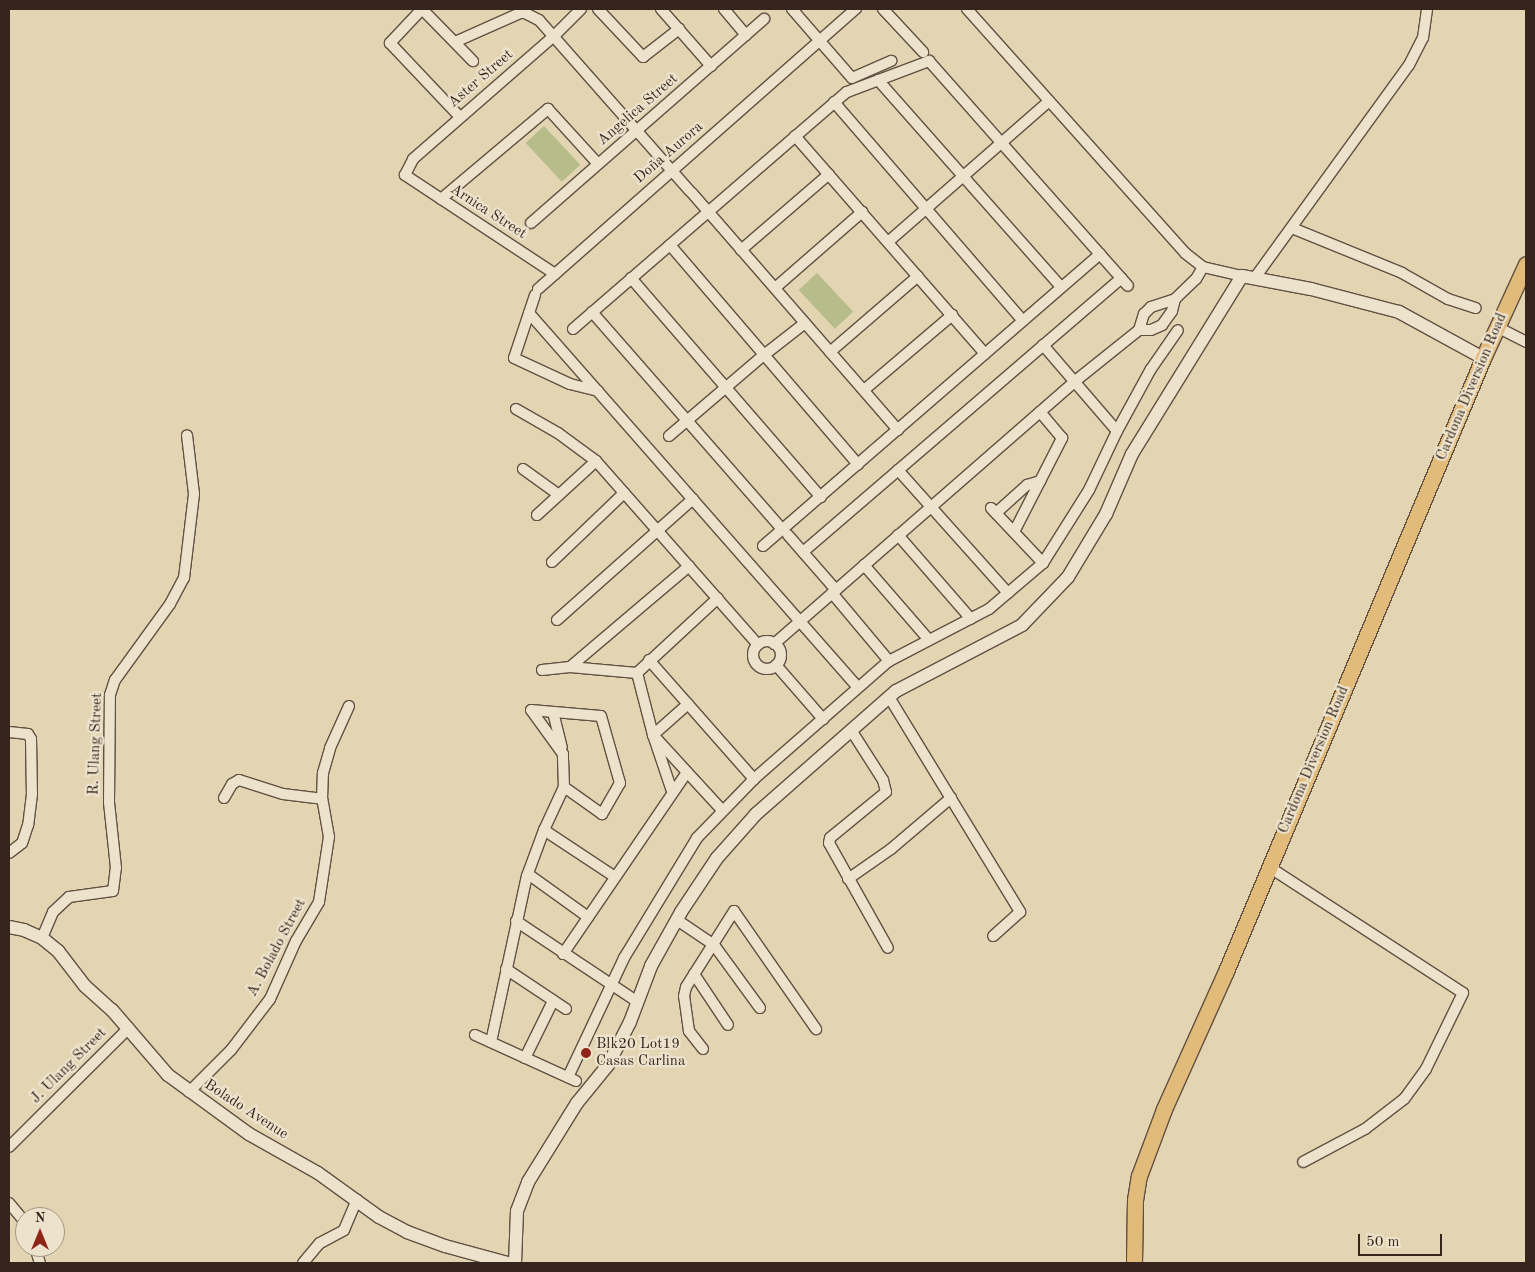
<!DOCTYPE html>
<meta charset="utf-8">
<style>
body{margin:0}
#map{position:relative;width:1535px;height:1272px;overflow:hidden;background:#e3d4b2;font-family:"Old Standard TT",serif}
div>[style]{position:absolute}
.green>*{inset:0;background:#b6bc8a;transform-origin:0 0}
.roads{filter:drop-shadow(1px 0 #615142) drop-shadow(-1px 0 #615142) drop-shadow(0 1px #615142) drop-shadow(0 -1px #615142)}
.minor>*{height:10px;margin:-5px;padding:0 5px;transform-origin:5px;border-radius:5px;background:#ede3cd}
.minor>.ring{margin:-5px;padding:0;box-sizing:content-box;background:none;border:10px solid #ede3cd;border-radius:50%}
.tertiary>*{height:12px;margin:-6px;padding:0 6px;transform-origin:6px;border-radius:6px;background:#ede3cd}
.primary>*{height:15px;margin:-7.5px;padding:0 7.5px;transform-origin:7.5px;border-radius:7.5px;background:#e2ba79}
.dots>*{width:14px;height:14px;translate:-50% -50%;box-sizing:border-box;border:2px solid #ede3cd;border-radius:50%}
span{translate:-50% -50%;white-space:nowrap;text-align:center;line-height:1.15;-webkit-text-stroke:4.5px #ede3cd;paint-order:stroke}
.street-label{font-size:15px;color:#36251c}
.poi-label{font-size:15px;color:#36251c}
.left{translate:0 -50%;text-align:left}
.frame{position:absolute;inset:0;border:10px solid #36251c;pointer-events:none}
.north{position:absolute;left:15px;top:1207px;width:50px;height:50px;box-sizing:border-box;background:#ede3cd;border:1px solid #a49786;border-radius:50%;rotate:0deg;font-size:14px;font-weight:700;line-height:20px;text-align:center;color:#36251c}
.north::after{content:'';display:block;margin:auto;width:18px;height:22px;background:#8f2418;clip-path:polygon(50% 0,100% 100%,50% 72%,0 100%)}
.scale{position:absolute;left:1358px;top:1234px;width:84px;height:22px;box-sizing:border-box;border:2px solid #36251c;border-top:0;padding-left:6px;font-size:15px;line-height:18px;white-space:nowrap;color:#36251c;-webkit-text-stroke:4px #ede3cd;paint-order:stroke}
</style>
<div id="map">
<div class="green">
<div style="left:544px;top:126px;width:53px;height:25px;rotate:47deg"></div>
<div style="left:817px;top:273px;width:53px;height:25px;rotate:47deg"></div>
</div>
<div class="roads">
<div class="minor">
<div style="left:422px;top:9px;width:47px;rotate:133.3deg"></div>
<div style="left:390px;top:43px;width:102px;rotate:46.6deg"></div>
<div style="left:422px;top:9px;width:73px;rotate:45.6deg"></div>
<div style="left:598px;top:9px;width:66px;rotate:46.8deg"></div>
<div style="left:643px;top:57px;width:46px;rotate:-37.9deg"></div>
<div style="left:661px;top:9px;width:76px;rotate:48.7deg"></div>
<div style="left:724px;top:9px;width:34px;rotate:50deg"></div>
<div style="left:792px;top:9px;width:91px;rotate:49deg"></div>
<div style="left:852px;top:78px;width:43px;rotate:-23.6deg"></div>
<div style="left:883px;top:9px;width:59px;rotate:47.1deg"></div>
<div style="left:967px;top:9px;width:327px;rotate:48.2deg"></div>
<div style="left:1185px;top:253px;width:23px;rotate:38deg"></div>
<div style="left:1203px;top:267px;width:40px;rotate:13deg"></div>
<div style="left:455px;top:42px;width:71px;rotate:-24deg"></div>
<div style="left:520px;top:13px;width:5px"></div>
<div style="left:525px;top:13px;width:16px;rotate:27deg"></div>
<div style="left:539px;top:20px;width:228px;rotate:48.6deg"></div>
<div style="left:878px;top:80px;width:276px;rotate:48.5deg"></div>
<div style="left:834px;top:102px;width:289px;rotate:49.2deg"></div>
<div style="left:795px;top:136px;width:289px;rotate:48.9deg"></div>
<div style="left:692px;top:193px;width:314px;rotate:49deg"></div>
<div style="left:441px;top:199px;width:140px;rotate:-40.1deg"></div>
<div style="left:548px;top:109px;width:74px;rotate:47.7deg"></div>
<div style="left:531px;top:223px;width:310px;rotate:-41.2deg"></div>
<div style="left:1292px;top:228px;width:119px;rotate:22.2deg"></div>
<div style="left:1402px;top:273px;width:53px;rotate:29.5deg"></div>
<div style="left:1448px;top:299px;width:29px;rotate:18deg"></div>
<div style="left:888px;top:242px;width:213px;rotate:-41.2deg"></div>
<div style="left:670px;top:245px;width:289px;rotate:49.4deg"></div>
<div style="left:741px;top:250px;width:116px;rotate:-40.8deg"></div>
<div style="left:555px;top:274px;width:180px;rotate:-146.6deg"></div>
<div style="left:405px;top:175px;width:18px;rotate:-63deg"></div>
<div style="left:413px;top:159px;width:187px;rotate:-41.1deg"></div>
<div style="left:554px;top:36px;width:38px;rotate:-45deg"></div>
<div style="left:631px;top:278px;width:290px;rotate:49.1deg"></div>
<div style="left:1254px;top:279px;width:264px;rotate:-54.1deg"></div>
<div style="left:1409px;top:65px;width:30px;rotate:-63deg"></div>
<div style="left:1423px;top:38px;width:29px;rotate:-82deg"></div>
<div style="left:775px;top:288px;width:116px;rotate:-41.1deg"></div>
<div style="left:538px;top:289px;width:424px;rotate:-41.4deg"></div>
<div style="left:535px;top:295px;width:66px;rotate:108.4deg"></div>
<div style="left:514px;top:358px;width:62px;rotate:24.9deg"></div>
<div style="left:570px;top:384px;width:29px;rotate:14deg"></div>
<div style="left:592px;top:312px;width:290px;rotate:48.8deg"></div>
<div style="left:529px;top:313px;width:498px;rotate:48.7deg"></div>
<div style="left:1497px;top:327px;width:33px;rotate:27deg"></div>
<div style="left:573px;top:329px;width:362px;rotate:-40.9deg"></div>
<div style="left:847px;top:92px;width:88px;rotate:-20.7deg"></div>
<div style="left:929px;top:61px;width:300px;rotate:48.5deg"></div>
<div style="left:1139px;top:330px;width:12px"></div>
<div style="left:1151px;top:330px;width:12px;rotate:-24deg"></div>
<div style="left:1162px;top:325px;width:17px;rotate:-54deg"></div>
<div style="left:1172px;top:311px;width:12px;rotate:-76deg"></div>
<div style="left:1043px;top:345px;width:113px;rotate:49.3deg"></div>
<div style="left:830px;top:352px;width:116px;rotate:-40.8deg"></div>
<div style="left:864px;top:390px;width:116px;rotate:-40.4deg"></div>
<div style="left:516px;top:409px;width:48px;rotate:29.7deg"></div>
<div style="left:558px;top:433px;width:47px;rotate:36.4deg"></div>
<div style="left:596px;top:461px;width:245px;rotate:48.6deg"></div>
<div style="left:669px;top:436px;width:125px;rotate:-40.5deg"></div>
<div style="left:764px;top:355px;width:52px;rotate:-38deg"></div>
<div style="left:523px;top:469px;width:44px;rotate:35.8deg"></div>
<div style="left:898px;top:470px;width:165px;rotate:48.2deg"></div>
<div style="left:991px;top:508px;width:76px;rotate:46.6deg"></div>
<div style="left:996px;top:513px;width:42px;rotate:-42.1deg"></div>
<div style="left:1027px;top:485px;width:14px;rotate:-17deg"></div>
<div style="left:537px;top:515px;width:80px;rotate:-42.5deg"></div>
<div style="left:1014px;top:532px;width:106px;rotate:-62.9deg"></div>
<div style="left:1062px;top:438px;width:34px;rotate:-130deg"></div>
<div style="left:788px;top:535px;width:73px;rotate:48.9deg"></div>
<div style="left:898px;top:535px;width:111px;rotate:49deg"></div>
<div style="left:763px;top:546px;width:446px;rotate:-40.9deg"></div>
<div style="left:803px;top:552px;width:420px;rotate:-40.7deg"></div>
<div style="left:552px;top:562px;width:100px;rotate:-43.8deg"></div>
<div style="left:864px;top:565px;width:99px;rotate:49.1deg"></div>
<div style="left:832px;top:593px;width:89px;rotate:50deg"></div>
<div style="left:557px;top:620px;width:182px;rotate:-41.7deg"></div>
<div class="ring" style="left:753px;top:641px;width:18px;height:18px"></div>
<div style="left:774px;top:644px;width:398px;rotate:-41.1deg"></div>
<div style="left:1074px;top:382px;width:83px;rotate:-38.7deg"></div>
<div style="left:1139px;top:330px;width:17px;rotate:-73deg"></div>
<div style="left:1144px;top:314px;width:10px;rotate:-45deg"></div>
<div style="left:1151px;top:307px;width:25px;rotate:-18deg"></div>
<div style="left:1175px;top:299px;width:29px;rotate:-44deg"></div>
<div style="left:1196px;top:279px;width:14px;rotate:-60deg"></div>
<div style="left:649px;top:660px;width:159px;rotate:48.6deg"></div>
<div style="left:776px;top:665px;width:72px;rotate:49deg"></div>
<div style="left:570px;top:667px;width:156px;rotate:-40.3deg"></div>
<div style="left:542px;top:670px;width:28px;rotate:-6deg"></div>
<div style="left:570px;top:667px;width:67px;rotate:5.1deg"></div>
<div style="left:637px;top:673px;width:64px;rotate:75.5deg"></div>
<div style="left:653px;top:735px;width:59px;rotate:71.3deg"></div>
<div style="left:637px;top:673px;width:110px;rotate:-42.8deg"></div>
<div style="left:889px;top:697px;width:252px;rotate:58.6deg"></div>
<div style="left:1020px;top:912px;width:36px;rotate:138deg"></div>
<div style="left:688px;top:704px;width:47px;rotate:138.5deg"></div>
<div style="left:653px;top:735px;width:103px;rotate:47.4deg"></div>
<div style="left:531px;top:710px;width:70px;rotate:4.9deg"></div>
<div style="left:601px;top:716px;width:70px;rotate:74.2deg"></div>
<div style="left:620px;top:783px;width:36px;rotate:120deg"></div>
<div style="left:602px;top:814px;width:47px;rotate:-144.6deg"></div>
<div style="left:553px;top:712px;width:36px;rotate:76deg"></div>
<div style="left:851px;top:730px;width:59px;rotate:57.4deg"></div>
<div style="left:883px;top:780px;width:12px;rotate:76deg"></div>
<div style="left:886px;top:792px;width:72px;rotate:140.6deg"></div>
<div style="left:830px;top:838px;width:5px;rotate:101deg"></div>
<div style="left:829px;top:843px;width:120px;rotate:60.7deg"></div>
<div style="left:9px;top:732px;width:19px;rotate:6deg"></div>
<div style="left:28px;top:734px;width:6px;rotate:59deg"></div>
<div style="left:31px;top:739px;width:55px;rotate:89deg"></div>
<div style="left:32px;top:794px;width:31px;rotate:97deg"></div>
<div style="left:28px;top:825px;width:19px;rotate:108deg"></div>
<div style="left:22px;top:843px;width:16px;rotate:142deg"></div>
<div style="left:224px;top:798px;width:16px;rotate:-60deg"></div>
<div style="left:232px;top:784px;width:8px;rotate:-30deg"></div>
<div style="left:239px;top:780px;width:46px;rotate:17.7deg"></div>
<div style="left:283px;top:794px;width:39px;rotate:7deg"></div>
<div style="left:544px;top:830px;width:85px;rotate:33.5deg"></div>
<div style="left:1269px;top:867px;width:231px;rotate:33deg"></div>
<div style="left:1463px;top:993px;width:85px;rotate:116deg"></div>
<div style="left:1426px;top:1069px;width:37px;rotate:126deg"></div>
<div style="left:1404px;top:1099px;width:49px;rotate:142.4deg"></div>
<div style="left:1365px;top:1129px;width:70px;rotate:152deg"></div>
<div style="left:528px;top:874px;width:74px;rotate:35.6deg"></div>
<div style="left:848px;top:879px;width:52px;rotate:-34.9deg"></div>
<div style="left:891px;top:849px;width:79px;rotate:-40.4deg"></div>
<div style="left:677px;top:920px;width:45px;rotate:34deg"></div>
<div style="left:714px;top:945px;width:78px;rotate:53.9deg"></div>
<div style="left:516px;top:921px;width:146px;rotate:33.6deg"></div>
<div style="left:42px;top:938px;width:28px;rotate:-67deg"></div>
<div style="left:53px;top:912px;width:22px;rotate:-43deg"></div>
<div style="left:69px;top:897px;width:44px;rotate:-7.8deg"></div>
<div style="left:113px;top:891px;width:23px;rotate:-83deg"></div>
<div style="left:116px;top:868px;width:66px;rotate:-96.1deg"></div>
<div style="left:109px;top:802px;width:107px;rotate:-89.5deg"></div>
<div style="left:110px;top:695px;width:16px;rotate:-72deg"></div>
<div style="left:115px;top:680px;width:94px;rotate:-54.1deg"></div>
<div style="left:170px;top:604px;width:30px;rotate:-62deg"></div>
<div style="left:184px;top:578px;width:85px;rotate:-83.2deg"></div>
<div style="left:194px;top:494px;width:59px;rotate:-96.8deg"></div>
<div style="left:563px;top:954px;width:220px;rotate:-55.7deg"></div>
<div style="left:506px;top:969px;width:72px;rotate:33.7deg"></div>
<div style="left:694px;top:974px;width:61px;rotate:56.3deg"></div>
<div style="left:475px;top:1035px;width:111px;rotate:24.5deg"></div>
<div style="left:491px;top:1042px;width:170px;rotate:-77.8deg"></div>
<div style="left:527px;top:876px;width:49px;rotate:-69.7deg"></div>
<div style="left:544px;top:830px;width:47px;rotate:-65.1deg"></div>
<div style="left:564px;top:787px;width:33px;rotate:-92deg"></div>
<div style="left:563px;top:754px;width:54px;rotate:-126deg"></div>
<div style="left:703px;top:1049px;width:23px;rotate:-128deg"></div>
<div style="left:689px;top:1031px;width:35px;rotate:-98deg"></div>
<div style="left:684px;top:996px;width:9px;rotate:-77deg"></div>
<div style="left:686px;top:987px;width:90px;rotate:-57.7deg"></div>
<div style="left:734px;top:911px;width:144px;rotate:55.2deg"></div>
<div style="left:525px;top:1058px;width:64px;rotate:-63.8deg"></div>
<div style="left:568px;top:1077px;width:132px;rotate:-64.8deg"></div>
<div style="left:624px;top:958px;width:140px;rotate:-58.7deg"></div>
<div style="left:697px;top:838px;width:82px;rotate:-46deg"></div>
<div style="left:754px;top:779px;width:179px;rotate:-41.2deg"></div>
<div style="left:889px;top:661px;width:113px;rotate:-27.5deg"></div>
<div style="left:989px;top:609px;width:71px;rotate:-40.4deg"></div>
<div style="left:1043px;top:563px;width:86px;rotate:-57.8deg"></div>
<div style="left:1089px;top:490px;width:65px;rotate:-64.6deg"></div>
<div style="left:1117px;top:431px;width:71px;rotate:-61.3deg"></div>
<div style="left:1151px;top:369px;width:47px;rotate:-55.3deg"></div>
<div style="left:189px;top:1092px;width:59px;rotate:-45deg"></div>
<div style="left:231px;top:1050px;width:64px;rotate:-52.6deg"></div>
<div style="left:270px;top:999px;width:64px;rotate:-65.9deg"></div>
<div style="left:296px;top:941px;width:45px;rotate:-59.5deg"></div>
<div style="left:319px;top:902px;width:66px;rotate:-81.3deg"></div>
<div style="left:329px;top:837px;width:39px;rotate:-100deg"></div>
<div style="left:322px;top:799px;width:26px;rotate:-88deg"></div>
<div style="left:323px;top:773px;width:26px;rotate:-74deg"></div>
<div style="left:330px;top:748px;width:46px;rotate:-65.7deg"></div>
<div style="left:9px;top:1147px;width:169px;rotate:-44.8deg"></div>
<div style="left:9px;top:1203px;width:25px;rotate:50deg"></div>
<div style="left:35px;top:1247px;width:17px;rotate:73deg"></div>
<div style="left:303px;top:1263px;width:26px;rotate:-50deg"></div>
<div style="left:320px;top:1243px;width:27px;rotate:-28deg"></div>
<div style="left:344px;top:1230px;width:33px;rotate:-67deg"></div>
</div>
<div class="tertiary">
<div style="left:9px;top:927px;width:15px;rotate:11deg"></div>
<div style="left:24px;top:930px;width:20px;rotate:24deg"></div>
<div style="left:42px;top:938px;width:21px;rotate:39deg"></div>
<div style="left:58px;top:951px;width:44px;rotate:52.4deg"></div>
<div style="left:85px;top:986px;width:36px;rotate:42deg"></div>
<div style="left:112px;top:1010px;width:86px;rotate:49.3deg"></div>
<div style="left:168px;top:1075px;width:100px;rotate:36.1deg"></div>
<div style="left:249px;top:1134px;width:79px;rotate:29.5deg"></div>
<div style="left:318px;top:1173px;width:75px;rotate:35.8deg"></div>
<div style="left:379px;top:1217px;width:32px;rotate:28deg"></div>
<div style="left:407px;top:1232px;width:40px;rotate:20.2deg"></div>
<div style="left:445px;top:1246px;width:64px;rotate:15.3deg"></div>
<div style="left:515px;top:1263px;width:52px;rotate:-87.8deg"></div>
<div style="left:517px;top:1211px;width:31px;rotate:-69deg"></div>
<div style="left:528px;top:1182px;width:93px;rotate:-58.2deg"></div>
<div style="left:577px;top:1103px;width:49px;rotate:-50.8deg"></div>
<div style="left:608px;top:1065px;width:48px;rotate:-62.9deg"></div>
<div style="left:630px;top:1022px;width:60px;rotate:-69.4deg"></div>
<div style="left:651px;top:966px;width:62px;rotate:-60.9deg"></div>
<div style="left:681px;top:912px;width:65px;rotate:-56.3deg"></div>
<div style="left:717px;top:858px;width:59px;rotate:-48.4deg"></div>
<div style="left:756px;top:814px;width:186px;rotate:-41.3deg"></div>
<div style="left:896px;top:691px;width:142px;rotate:-27.6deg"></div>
<div style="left:1022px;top:625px;width:66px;rotate:-46.2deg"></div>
<div style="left:1068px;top:577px;width:74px;rotate:-58.9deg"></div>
<div style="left:1106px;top:514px;width:65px;rotate:-66.6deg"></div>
<div style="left:1132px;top:454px;width:209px;rotate:-58.3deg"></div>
<div style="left:1242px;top:276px;width:70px;rotate:10.7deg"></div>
<div style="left:1311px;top:289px;width:91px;rotate:14.6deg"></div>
<div style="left:1399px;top:312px;width:96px;rotate:28.7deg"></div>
</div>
<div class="primary">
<div style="left:1134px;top:1263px;width:63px;rotate:-89.1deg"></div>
<div style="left:1135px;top:1200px;width:24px;rotate:-81deg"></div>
<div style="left:1139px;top:1176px;width:72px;rotate:-69.5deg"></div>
<div style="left:1164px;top:1109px;width:151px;rotate:-65.8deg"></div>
<div style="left:1226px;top:971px;width:665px;rotate:-67.25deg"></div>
<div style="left:1483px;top:358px;width:103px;rotate:-65.4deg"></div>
</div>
</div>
<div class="dots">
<div style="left:586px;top:1053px;background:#8f2418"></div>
</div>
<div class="street-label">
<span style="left:481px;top:79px;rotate:-41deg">Aster Street</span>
<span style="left:638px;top:110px;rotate:-41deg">Angelica Street</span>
<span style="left:669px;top:153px;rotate:-41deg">Doña Aurora</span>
<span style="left:488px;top:212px;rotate:33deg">Arnica Street</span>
<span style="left:1472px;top:387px;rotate:-67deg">Cardona Diversion Road</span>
<span style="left:96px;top:744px;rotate:-88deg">R. Ulang Street</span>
<span style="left:1314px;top:760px;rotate:-67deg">Cardona Diversion Road</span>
<span style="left:277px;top:948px;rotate:-62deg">A. Bolado Street</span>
<span style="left:69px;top:1066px;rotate:-45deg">J. Ulang Street</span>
<span style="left:246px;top:1110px;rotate:33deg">Bolado Avenue</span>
</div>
<div class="poi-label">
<span class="left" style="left:596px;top:1053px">Blk20 Lot19<br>Casas Carlina</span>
</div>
<div class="frame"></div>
<div class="north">N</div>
<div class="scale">50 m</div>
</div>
